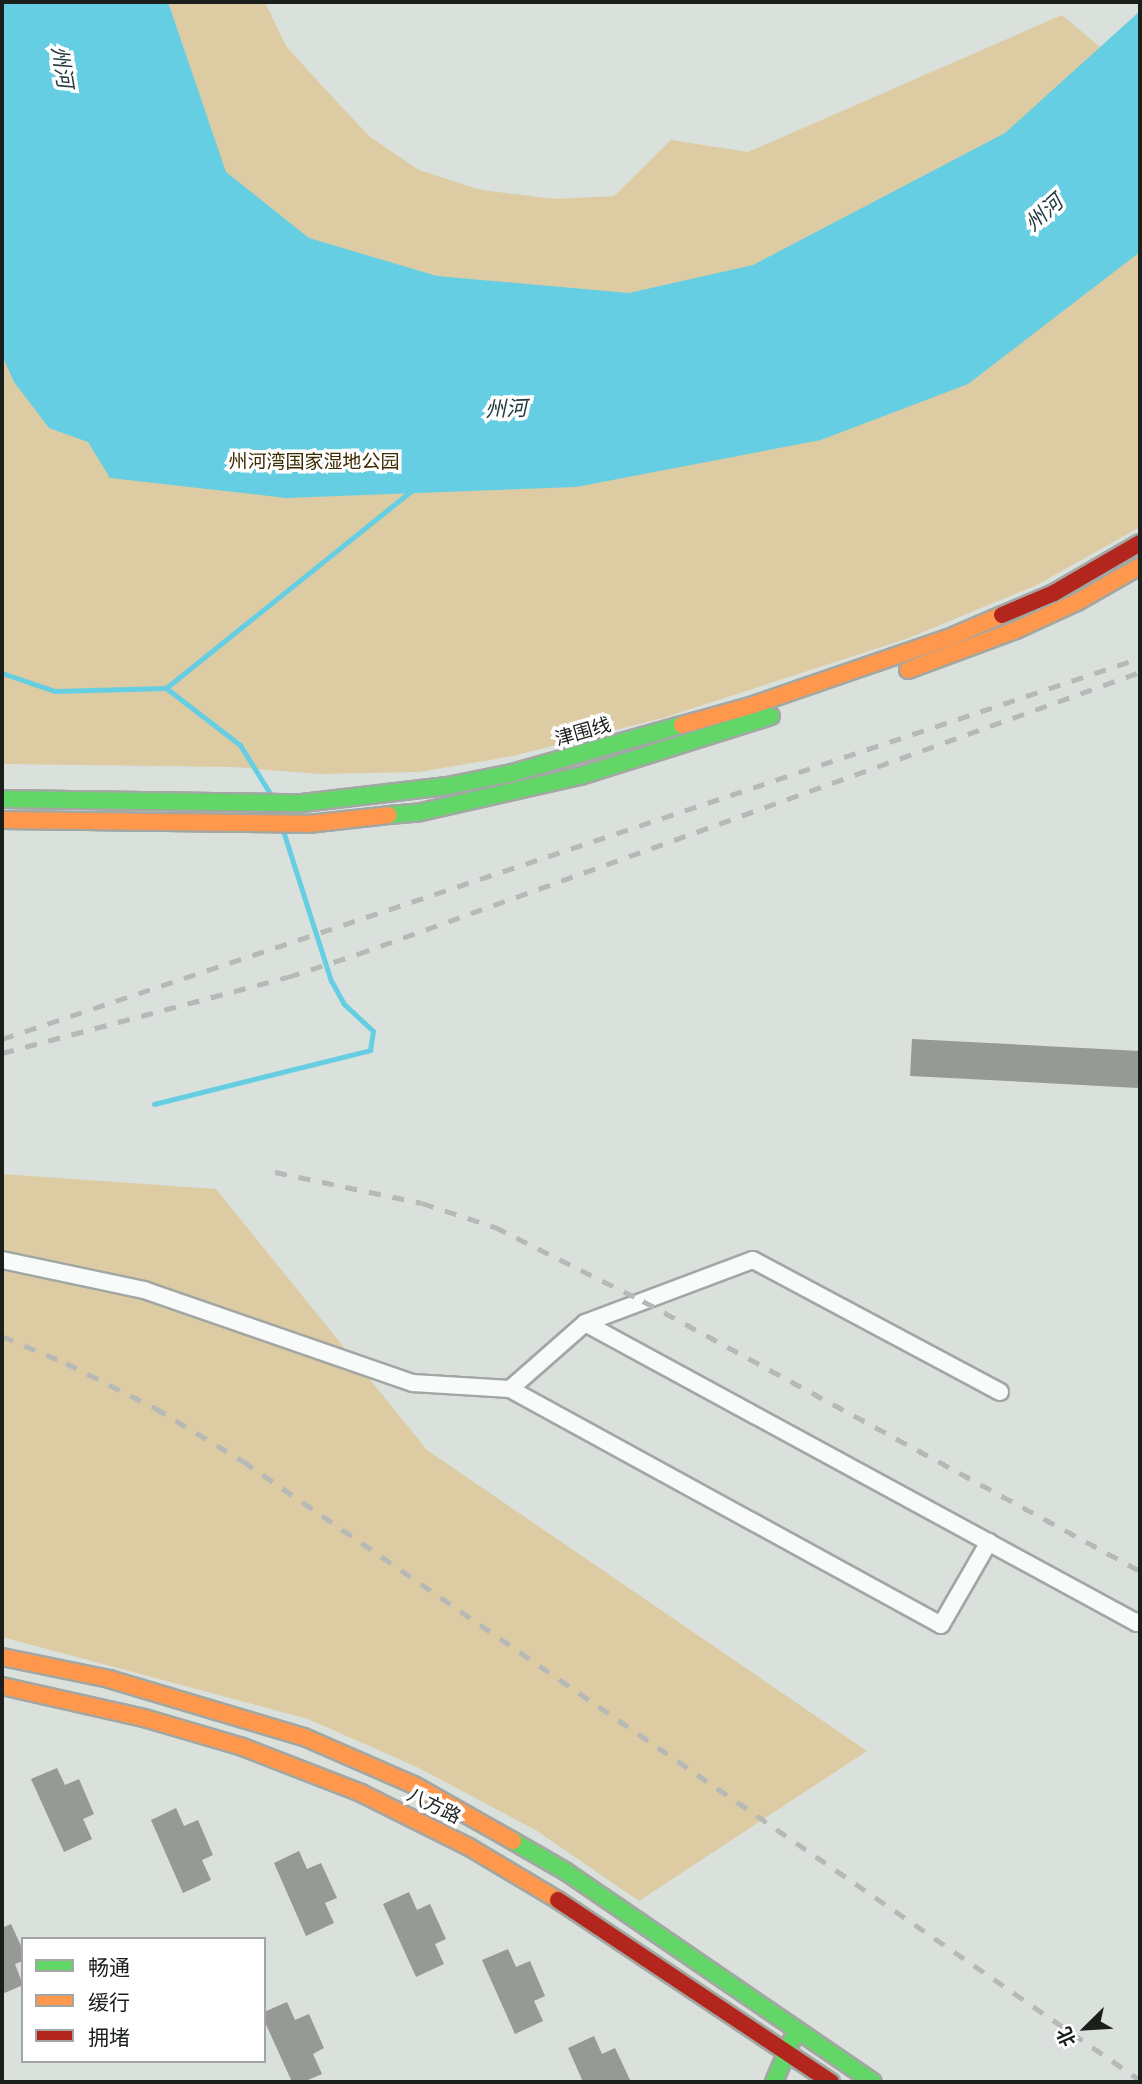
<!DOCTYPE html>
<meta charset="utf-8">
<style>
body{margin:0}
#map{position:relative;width:1142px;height:2084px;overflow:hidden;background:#dae0db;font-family:"Work Sans","Noto Sans SC",sans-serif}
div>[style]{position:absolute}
.green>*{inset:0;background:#ddcca3}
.water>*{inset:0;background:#66cee3}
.stream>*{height:5px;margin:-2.5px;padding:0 2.5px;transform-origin:2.5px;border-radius:2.5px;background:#66cee3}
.building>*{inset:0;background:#969995;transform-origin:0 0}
.roads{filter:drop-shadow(2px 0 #a2a7a3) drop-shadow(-2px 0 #a2a7a3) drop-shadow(0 2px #a2a7a3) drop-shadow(0 -2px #a2a7a3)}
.street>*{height:16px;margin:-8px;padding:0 8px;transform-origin:8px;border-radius:8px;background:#f9fafa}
.fast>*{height:16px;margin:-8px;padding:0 8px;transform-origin:8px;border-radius:8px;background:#63d668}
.slow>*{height:16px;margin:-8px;padding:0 8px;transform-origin:8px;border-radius:8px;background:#ff974d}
.jam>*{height:16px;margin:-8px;padding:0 8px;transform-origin:8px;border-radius:8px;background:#b3261e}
.rail>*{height:5px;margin-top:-2.5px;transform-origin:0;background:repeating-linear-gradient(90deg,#b7b9b7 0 12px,transparent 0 24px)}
span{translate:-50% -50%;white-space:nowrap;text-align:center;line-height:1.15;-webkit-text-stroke:7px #fff;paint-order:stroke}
.park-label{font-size:19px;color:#3d2b00}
.street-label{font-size:19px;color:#1a1f1b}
.water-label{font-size:21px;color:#243b41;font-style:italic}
.frame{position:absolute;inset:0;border:4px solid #1a1f1b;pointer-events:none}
.legend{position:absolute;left:21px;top:1937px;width:245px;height:126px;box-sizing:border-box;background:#fff;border:2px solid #a3a5a4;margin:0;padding:9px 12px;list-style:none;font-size:21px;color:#1a1f1b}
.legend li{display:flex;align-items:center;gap:14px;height:35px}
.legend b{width:35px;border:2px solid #a3a5a4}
.north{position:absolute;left:1051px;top:1993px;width:70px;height:70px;-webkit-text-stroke:5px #fff;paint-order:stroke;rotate:246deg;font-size:19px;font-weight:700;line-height:28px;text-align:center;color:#1a1f1b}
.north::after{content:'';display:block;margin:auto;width:24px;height:32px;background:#1a1f1b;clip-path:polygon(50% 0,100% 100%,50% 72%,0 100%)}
</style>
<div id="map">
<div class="green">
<div style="clip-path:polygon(2px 2px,265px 2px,286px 46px,324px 88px,370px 137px,419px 170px,481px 190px,555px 199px,614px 196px,671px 140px,748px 152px,1062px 15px,1140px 81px,1140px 527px,1037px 585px,906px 639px,666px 717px,513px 756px,419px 772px,320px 774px,233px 767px,2px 764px)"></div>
<div style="clip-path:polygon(2px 1174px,216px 1189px,427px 1450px,867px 1751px,639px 1901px,537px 1831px,419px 1768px,308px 1719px,2px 1637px)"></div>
</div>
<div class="water">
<div style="clip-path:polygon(2px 2px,168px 2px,226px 172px,309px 238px,437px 276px,629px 293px,753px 265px,1005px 133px,1140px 11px,1140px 252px,968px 384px,821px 440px,576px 487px,286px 498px,110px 478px,88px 442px,49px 428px,14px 382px,2px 355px)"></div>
</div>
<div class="stream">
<div style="left:2px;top:673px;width:56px;rotate:18.8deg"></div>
<div style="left:55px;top:691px;width:111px;rotate:-1.5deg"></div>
<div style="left:166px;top:688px;width:316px;rotate:-38.8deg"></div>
<div style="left:166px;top:688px;width:93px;rotate:37.6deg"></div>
<div style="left:240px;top:745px;width:59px;rotate:58.2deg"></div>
<div style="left:154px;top:1104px;width:223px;rotate:-14deg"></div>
<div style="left:370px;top:1050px;width:19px;rotate:-81deg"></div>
<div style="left:373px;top:1031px;width:40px;rotate:-137deg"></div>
<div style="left:344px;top:1004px;width:26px;rotate:-119deg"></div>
<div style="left:331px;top:981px;width:157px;rotate:-107.7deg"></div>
</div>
<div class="building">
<div style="left:912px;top:1039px;width:228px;height:37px;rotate:3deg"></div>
<div style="clip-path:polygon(57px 1768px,65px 1785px,79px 1779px,94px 1814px,83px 1819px,92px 1839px,64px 1852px,31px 1779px)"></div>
<div style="clip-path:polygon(176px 1808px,184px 1826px,198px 1820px,213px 1855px,202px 1860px,211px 1880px,183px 1893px,151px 1820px)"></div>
<div style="clip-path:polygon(299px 1851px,307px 1869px,321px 1863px,337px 1898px,325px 1903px,334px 1923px,306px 1936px,274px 1863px)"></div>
<div style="clip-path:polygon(409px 1892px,417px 1910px,430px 1904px,446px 1939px,435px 1944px,444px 1964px,416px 1977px,383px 1904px)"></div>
<div style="clip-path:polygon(11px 1924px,23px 1950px,23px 1961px,15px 1964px,23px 1985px,2px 1994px,2px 1928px)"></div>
<div style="clip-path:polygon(508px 1949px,516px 1967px,530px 1961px,545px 1996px,534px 2001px,543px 2021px,515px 2034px,482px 1960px)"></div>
<div style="clip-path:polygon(287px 2002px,295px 2020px,309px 2014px,324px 2048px,313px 2054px,322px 2074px,303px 2082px,292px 2082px,264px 2020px,264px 2012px)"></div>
<div style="clip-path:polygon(594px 2036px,602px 2054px,615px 2048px,631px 2082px,583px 2082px,568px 2048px)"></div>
</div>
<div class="roads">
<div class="street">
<div style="left:2px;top:1260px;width:145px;rotate:11.9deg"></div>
<div style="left:144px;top:1290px;width:285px;rotate:19.1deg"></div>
<div style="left:413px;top:1383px;width:97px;rotate:3.5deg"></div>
<div style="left:510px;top:1389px;width:491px;rotate:28.7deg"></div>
<div style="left:941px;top:1625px;width:96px;rotate:-60deg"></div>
<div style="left:585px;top:1323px;width:628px;rotate:28.52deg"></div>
<div style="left:1137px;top:1623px;width:4px;rotate:-34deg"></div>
<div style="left:510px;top:1389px;width:100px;rotate:-41.3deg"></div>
<div style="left:585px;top:1323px;width:179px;rotate:-20.6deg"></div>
<div style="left:753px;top:1260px;width:280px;rotate:28.1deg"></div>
</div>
<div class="fast">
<div style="left:2px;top:799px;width:300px;rotate:0.8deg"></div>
<div style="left:302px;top:803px;width:146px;rotate:-6.7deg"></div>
<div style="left:447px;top:786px;width:66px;rotate:-11.3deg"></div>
<div style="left:512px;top:773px;width:177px;rotate:-15.8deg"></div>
<div style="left:389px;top:815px;width:32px;rotate:-5deg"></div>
<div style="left:421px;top:812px;width:163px;rotate:-12.8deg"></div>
<div style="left:580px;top:776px;width:200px;rotate:-17.4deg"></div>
<div style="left:513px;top:1841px;width:60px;rotate:30deg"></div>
<div style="left:565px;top:1871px;width:373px;rotate:34.4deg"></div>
<div style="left:774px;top:2082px;width:46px;rotate:-66.8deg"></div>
</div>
<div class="slow">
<div style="left:908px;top:670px;width:115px;rotate:-20.3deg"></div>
<div style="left:1016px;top:630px;width:67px;rotate:-24.7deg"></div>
<div style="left:1077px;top:602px;width:73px;rotate:-29.7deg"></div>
<div style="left:682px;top:725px;width:71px;rotate:-15.6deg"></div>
<div style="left:750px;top:706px;width:209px;rotate:-19deg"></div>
<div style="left:948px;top:638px;width:59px;rotate:-23.1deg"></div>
<div style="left:2px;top:820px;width:306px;rotate:0.7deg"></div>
<div style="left:308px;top:824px;width:81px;rotate:-6.3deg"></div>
<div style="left:2px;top:1657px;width:109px;rotate:11.6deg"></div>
<div style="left:109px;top:1679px;width:203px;rotate:16.6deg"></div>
<div style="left:304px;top:1737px;width:120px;rotate:23.6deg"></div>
<div style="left:414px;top:1785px;width:114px;rotate:29.5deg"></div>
<div style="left:2px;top:1686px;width:146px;rotate:12.7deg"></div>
<div style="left:144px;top:1718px;width:100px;rotate:16.3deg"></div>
<div style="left:240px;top:1746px;width:130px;rotate:21.2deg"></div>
<div style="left:361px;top:1793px;width:121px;rotate:26.6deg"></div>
<div style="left:469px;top:1847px;width:104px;rotate:30.8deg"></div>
</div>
<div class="jam">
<div style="left:1002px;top:615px;width:56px;rotate:-22.9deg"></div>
<div style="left:1054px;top:593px;width:99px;rotate:-30.2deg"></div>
<div style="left:558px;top:1900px;width:328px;rotate:33.7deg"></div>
</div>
</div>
<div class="rail">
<div style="left:2px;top:1039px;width:1200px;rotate:-18.51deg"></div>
<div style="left:2px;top:1053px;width:296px;rotate:-14.9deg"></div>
<div style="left:288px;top:977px;width:74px;rotate:-18.2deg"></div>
<div style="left:358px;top:954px;width:831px;rotate:-19.83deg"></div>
<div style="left:275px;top:1172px;width:150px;rotate:11.9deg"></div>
<div style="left:422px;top:1203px;width:77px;rotate:18.2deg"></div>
<div style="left:495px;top:1227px;width:165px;rotate:26.6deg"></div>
<div style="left:643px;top:1301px;width:566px;rotate:28.51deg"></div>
<div style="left:2px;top:1336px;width:69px;rotate:22.9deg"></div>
<div style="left:66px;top:1363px;width:100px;rotate:26.8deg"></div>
<div style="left:155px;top:1408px;width:103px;rotate:31.1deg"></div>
<div style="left:243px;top:1461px;width:1090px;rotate:34.61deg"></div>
</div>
<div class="park-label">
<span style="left:314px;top:462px">州河湾国家湿地公园</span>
</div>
<div class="street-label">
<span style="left:583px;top:732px;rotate:-16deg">津围线</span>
<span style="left:434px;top:1806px;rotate:26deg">八方路</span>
</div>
<div class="water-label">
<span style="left:62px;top:67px;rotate:81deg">州河</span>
<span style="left:1044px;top:213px;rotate:-42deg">州河</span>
<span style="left:506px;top:409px;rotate:-2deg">州河</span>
</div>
<div class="frame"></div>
<ul class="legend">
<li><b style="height:9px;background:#63d668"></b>畅通</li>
<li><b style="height:9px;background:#ff974d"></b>缓行</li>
<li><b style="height:9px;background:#b3261e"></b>拥堵</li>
</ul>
<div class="north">北</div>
</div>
